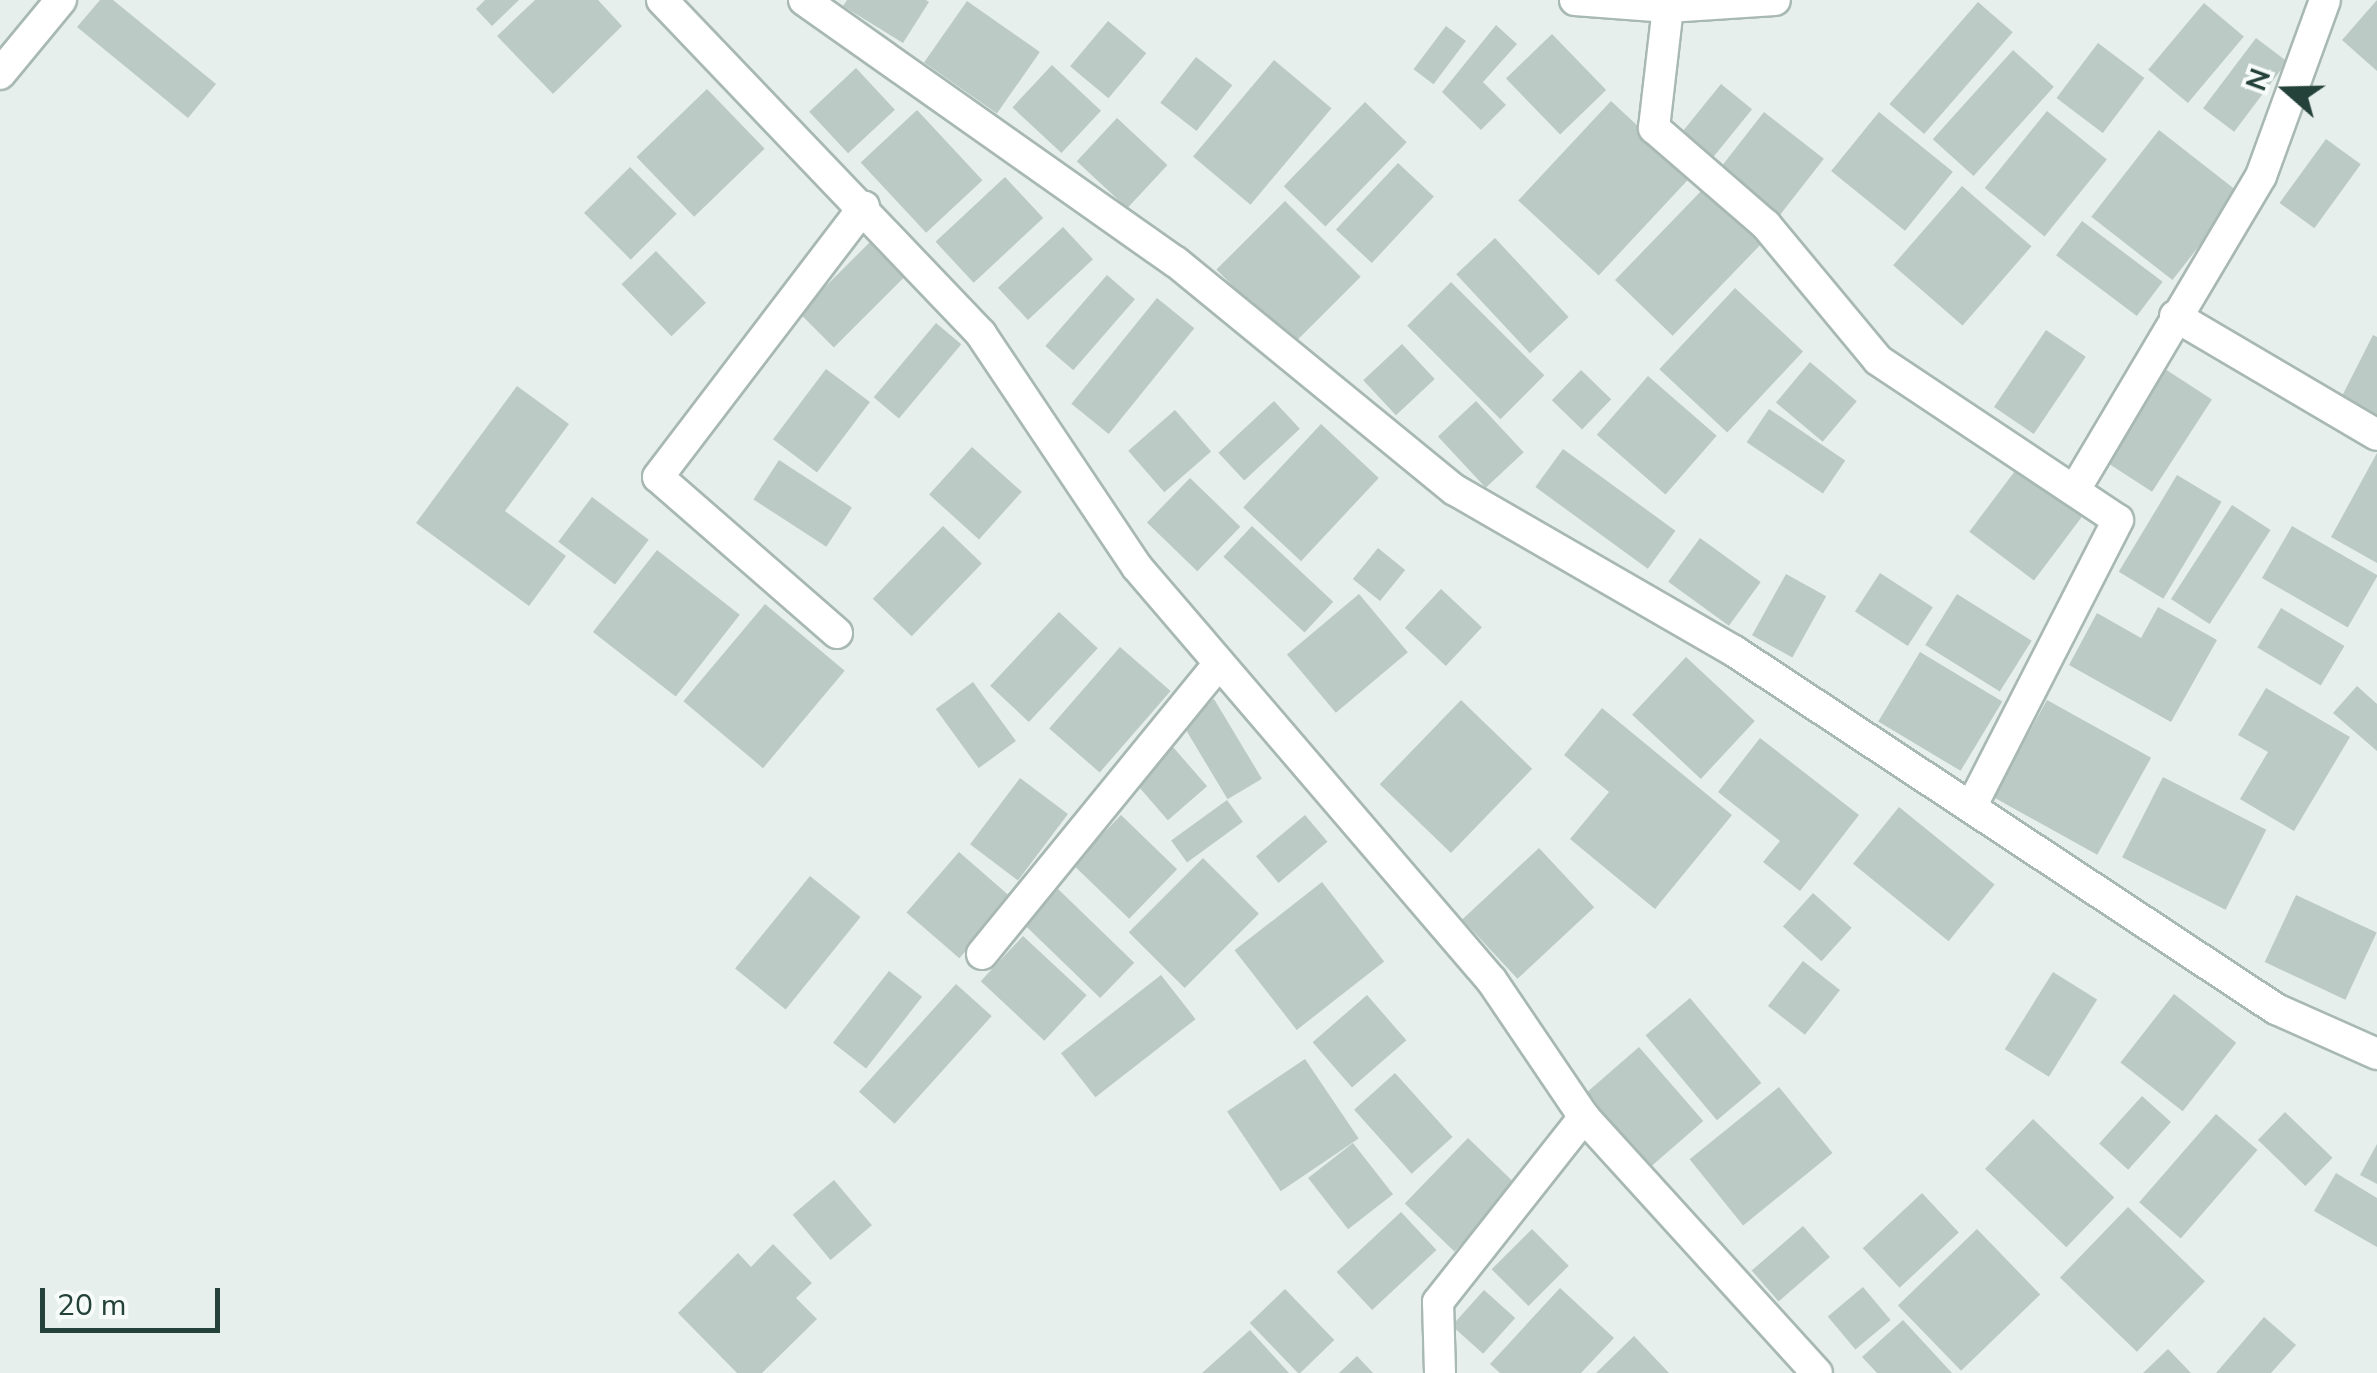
<!DOCTYPE html>
<style>
body{margin:0}
#map{position:relative;width:2377px;height:1373px;overflow:hidden;background:#e6efeb;font-family:"Nunito Sans",sans-serif}
div>[style]{position:absolute}
.building>*{inset:0;background:#bbcac4;transform-origin:0 0}
.roads{filter:drop-shadow(2px 0 #a8b8b2) drop-shadow(-2px 0 #a8b8b2) drop-shadow(0 2px #a8b8b2) drop-shadow(0 -2px #a8b8b2)}
.minor>*{height:30px;margin:-15px;padding:0 15px;transform-origin:15px;border-radius:15px;background:#fff}
span{translate:-50% -50%;white-space:nowrap;text-align:center;line-height:1.15;-webkit-text-stroke:9px #f7fbf9;paint-order:stroke}
.north{position:absolute;left:2237px;top:40px;width:100px;height:100px;-webkit-text-stroke:8px #f7fbf9;paint-order:stroke;rotate:290deg;font-size:28px;font-weight:700;line-height:40px;text-align:center;color:#24423a}
.north::after{content:'';display:block;margin:auto;width:35px;height:45px;background:#24423a;clip-path:polygon(50% 0,100% 100%,50% 72%,0 100%)}
.scale{position:absolute;left:40px;top:1288px;width:180px;height:45px;box-sizing:border-box;border:5px solid #24423a;border-top:0;padding-left:12px;font-size:30px;line-height:35px;white-space:nowrap;color:#24423a;-webkit-text-stroke:8px #f7fbf9;paint-order:stroke}
</style>
<div id="map">
<div class="building">
<div style="clip-path:polygon(100px 0,113px 0,216px 84px,188px 118px,77px 27px)"></div>
<div style="clip-path:polygon(485px 0,519px 0,492px 26px,476px 9px)"></div>
<div style="clip-path:polygon(535px 0,598px 0,622px 26px,553px 94px,497px 36px)"></div>
<div style="clip-path:polygon(847px 0,926px 0,929px 2px,903px 43px,843px 6px)"></div>
<div style="clip-path:polygon(2377px 0,2377px 71px,2342px 40px)"></div>
<div style="left:967px;top:1px;width:89px;height:75px;rotate:35deg"></div>
<div style="left:1978px;top:2px;width:46px;height:135px;rotate:41deg"></div>
<div style="left:2204px;top:3px;width:52px;height:87px;rotate:40deg"></div>
<div style="left:1108px;top:21px;width:50px;height:59px;rotate:40deg"></div>
<div style="clip-path:polygon(1496px 25px,1517px 44px,1483px 82px,1506px 105px,1481px 130px,1442px 92px)"></div>
<div style="left:1446px;top:26px;width:25px;height:54px;rotate:37deg"></div>
<div style="left:1552px;top:34px;width:78px;height:64px;rotate:46deg"></div>
<div style="left:2256px;top:38px;width:39px;height:88px;rotate:37deg"></div>
<div style="left:2098px;top:43px;width:58px;height:69px;rotate:37deg"></div>
<div style="left:2013px;top:50px;width:55px;height:120px;rotate:42deg"></div>
<div style="left:1196px;top:57px;width:46px;height:58px;rotate:38deg"></div>
<div style="left:1274px;top:60px;width:75px;height:126px;rotate:40deg"></div>
<div style="left:1052px;top:65px;width:67px;height:58px;rotate:43deg"></div>
<div style="left:856px;top:68px;width:57px;height:64px;rotate:47deg"></div>
<div style="left:1721px;top:84px;width:40px;height:70px;rotate:39deg"></div>
<div style="left:707px;top:89px;width:83px;height:98px;rotate:46deg"></div>
<div style="left:1611px;top:101px;width:110px;height:136px;rotate:43deg"></div>
<div style="left:1365px;top:102px;width:58px;height:117px;rotate:44deg"></div>
<div style="left:917px;top:110px;width:96px;height:77px;rotate:47deg"></div>
<div style="left:2047px;top:111px;width:77px;height:99px;rotate:39deg"></div>
<div style="left:1764px;top:112px;width:76px;height:73px;rotate:38deg"></div>
<div style="left:1879px;top:112px;width:95px;height:76px;rotate:39deg"></div>
<div style="left:1117px;top:118px;width:69px;height:59px;rotate:43deg"></div>
<div style="left:2159px;top:130px;width:103px;height:110px;rotate:38deg"></div>
<div style="left:2326px;top:139px;width:43px;height:79px;rotate:36deg"></div>
<div style="left:1398px;top:163px;width:49px;height:91px;rotate:43deg"></div>
<div style="left:630px;top:167px;width:66px;height:65px;rotate:45deg"></div>
<div style="left:1005px;top:177px;width:56px;height:95px;rotate:47deg"></div>
<div style="left:1962px;top:186px;width:92px;height:105px;rotate:41deg"></div>
<div style="left:1704px;top:188px;width:80px;height:128px;rotate:44deg"></div>
<div style="left:1285px;top:201px;width:107px;height:97px;rotate:45deg"></div>
<div style="left:2082px;top:221px;width:101px;height:43px;rotate:37deg"></div>
<div style="left:1063px;top:227px;width:44px;height:89px;rotate:47deg"></div>
<div style="left:1495px;top:238px;width:108px;height:53px;rotate:47deg"></div>
<div style="left:872px;top:240px;width:49px;height:103px;rotate:45deg"></div>
<div style="left:656px;top:251px;width:72px;height:48px;rotate:46deg"></div>
<div style="left:1107px;top:275px;width:37px;height:94px;rotate:41deg"></div>
<div style="left:1451px;top:282px;width:132px;height:62px;rotate:45deg"></div>
<div style="left:1735px;top:288px;width:93px;height:111px;rotate:43deg"></div>
<div style="left:1157px;top:298px;width:48px;height:136px;rotate:39deg"></div>
<div style="left:936px;top:323px;width:33px;height:97px;rotate:40deg"></div>
<div style="left:2046px;top:330px;width:48px;height:93px;rotate:34deg"></div>
<div style="clip-path:polygon(2373px 335px,2377px 337px,2377px 416px,2341px 398px)"></div>
<div style="left:1402px;top:344px;width:48px;height:53px;rotate:47deg"></div>
<div style="left:1810px;top:362px;width:61px;height:53px;rotate:40deg"></div>
<div style="left:826px;top:369px;width:55px;height:88px;rotate:37deg"></div>
<div style="left:2165px;top:369px;width:56px;height:110px;rotate:33deg"></div>
<div style="left:1581px;top:370px;width:42px;height:42px;rotate:44deg"></div>
<div style="left:1648px;top:376px;width:91px;height:78px;rotate:41deg"></div>
<div style="clip-path:polygon(517px 386px,569px 424px,505px 511px,566px 556px,529px 606px,416px 523px)"></div>
<div style="left:1274px;top:401px;width:38px;height:76px;rotate:47deg"></div>
<div style="left:1476px;top:401px;width:70px;height:52px;rotate:47deg"></div>
<div style="left:1769px;top:409px;width:92px;height:40px;rotate:34deg"></div>
<div style="left:1175px;top:410px;width:55px;height:62px;rotate:49deg"></div>
<div style="left:1321px;top:424px;width:79px;height:114px;rotate:43deg"></div>
<div style="left:972px;top:447px;width:67px;height:64px;rotate:42deg"></div>
<div style="left:1563px;top:449px;width:139px;height:47px;rotate:36deg"></div>
<div style="clip-path:polygon(2377px 453px,2377px 563px,2331px 537px)"></div>
<div style="left:779px;top:460px;width:87px;height:47px;rotate:33deg"></div>
<div style="left:2018px;top:467px;width:81px;height:81px;rotate:37deg"></div>
<div style="left:2177px;top:475px;width:52px;height:113px;rotate:31deg"></div>
<div style="left:1190px;top:478px;width:70px;height:62px;rotate:44deg"></div>
<div style="left:592px;top:497px;width:71px;height:56px;rotate:37deg"></div>
<div style="left:2232px;top:505px;width:46px;height:112px;rotate:33deg"></div>
<div style="left:943px;top:526px;width:54px;height:101px;rotate:44deg"></div>
<div style="left:1252px;top:526px;width:111px;height:42px;rotate:43deg"></div>
<div style="left:2292px;top:526px;width:99px;height:60px;rotate:30deg"></div>
<div style="left:1700px;top:538px;width:75px;height:54px;rotate:36deg"></div>
<div style="left:1378px;top:548px;width:35px;height:40px;rotate:39deg"></div>
<div style="left:657px;top:550px;width:105px;height:104px;rotate:38deg"></div>
<div style="left:1880px;top:573px;width:63px;height:46px;rotate:33deg"></div>
<div style="left:1786px;top:574px;width:46px;height:70px;rotate:29deg"></div>
<div style="left:1441px;top:589px;width:56px;height:53px;rotate:43deg"></div>
<div style="left:1359px;top:594px;width:76px;height:94px;rotate:50deg"></div>
<div style="left:1957px;top:594px;width:88px;height:60px;rotate:32deg"></div>
<div style="left:765px;top:604px;width:104px;height:127px;rotate:40deg"></div>
<div style="clip-path:polygon(2158px 607px,2217px 640px,2171px 722px,2069px 665px,2097px 613px,2141px 638px)"></div>
<div style="left:2281px;top:608px;width:74px;height:46px;rotate:31deg"></div>
<div style="left:1059px;top:612px;width:53px;height:101px;rotate:43deg"></div>
<div style="left:1120px;top:647px;width:67px;height:108px;rotate:41deg"></div>
<div style="left:1920px;top:652px;width:96px;height:81px;rotate:31deg"></div>
<div style="left:1686px;top:657px;width:94px;height:79px;rotate:43deg"></div>
<div style="left:973px;top:682px;width:73px;height:46px;rotate:54deg"></div>
<div style="clip-path:polygon(2357px 686px,2377px 704px,2377px 751px,2333px 713px)"></div>
<div style="clip-path:polygon(2266px 688px,2350px 737px,2294px 831px,2240px 799px,2268px 752px,2238px 735px)"></div>
<div style="left:1214px;top:699px;width:93px;height:40px;rotate:59deg"></div>
<div style="left:1461px;top:700px;width:99px;height:117px;rotate:44deg"></div>
<div style="left:2047px;top:700px;width:119px;height:111px;rotate:29deg"></div>
<div style="clip-path:polygon(1602px 708px,1732px 815px,1655px 909px,1570px 839px,1609px 792px,1564px 755px)"></div>
<div style="clip-path:polygon(1760px 738px,1859px 815px,1800px 891px,1763px 862px,1780px 841px,1718px 792px)"></div>
<div style="left:1173px;top:747px;width:52px;height:52px;rotate:49deg"></div>
<div style="left:2163px;top:777px;width:116px;height:90px;rotate:27deg"></div>
<div style="left:1020px;top:778px;width:60px;height:83px;rotate:37deg"></div>
<div style="left:1227px;top:800px;width:27px;height:69px;rotate:54deg"></div>
<div style="left:1899px;top:807px;width:123px;height:73px;rotate:39deg"></div>
<div style="left:1121px;top:815px;width:78px;height:69px;rotate:44deg"></div>
<div style="left:1305px;top:815px;width:35px;height:64px;rotate:50deg"></div>
<div style="left:1539px;top:848px;width:81px;height:105px;rotate:47deg"></div>
<div style="left:959px;top:852px;width:70px;height:80px;rotate:41deg"></div>
<div style="left:1203px;top:858px;width:79px;height:105px;rotate:45deg"></div>
<div style="left:810px;top:876px;width:65px;height:119px;rotate:39deg"></div>
<div style="left:1322px;top:882px;width:101px;height:111px;rotate:52deg"></div>
<div style="left:1058px;top:889px;width:106px;height:49px;rotate:44deg"></div>
<div style="left:1813px;top:893px;width:52px;height:45px;rotate:42deg"></div>
<div style="left:2296px;top:895px;width:89px;height:74px;rotate:25deg"></div>
<div style="left:1023px;top:936px;width:87px;height:62px;rotate:43deg"></div>
<div style="left:1803px;top:961px;width:47px;height:57px;rotate:38deg"></div>
<div style="left:889px;top:971px;width:42px;height:91px;rotate:38deg"></div>
<div style="left:2053px;top:972px;width:52px;height:91px;rotate:32deg"></div>
<div style="left:1161px;top:975px;width:56px;height:127px;rotate:52deg"></div>
<div style="left:956px;top:984px;width:48px;height:145px;rotate:42deg"></div>
<div style="left:2174px;top:994px;width:79px;height:87px;rotate:38deg"></div>
<div style="left:1367px;top:995px;width:60px;height:72px;rotate:49deg"></div>
<div style="left:1690px;top:998px;width:111px;height:58px;rotate:50deg"></div>
<div style="left:1639px;top:1047px;width:98px;height:72px;rotate:49deg"></div>
<div style="left:1305px;top:1059px;width:96px;height:94px;rotate:56deg"></div>
<div style="left:1395px;top:1073px;width:86px;height:55px;rotate:48deg"></div>
<div style="left:1779px;top:1087px;width:85px;height:115px;rotate:51deg"></div>
<div style="left:2142px;top:1096px;width:39px;height:64px;rotate:42deg"></div>
<div style="left:2285px;top:1112px;width:66px;height:39px;rotate:44deg"></div>
<div style="left:2216px;top:1114px;width:55px;height:117px;rotate:41deg"></div>
<div style="left:2033px;top:1119px;width:113px;height:69px;rotate:44deg"></div>
<div style="left:1468px;top:1138px;width:69px;height:91px;rotate:44deg"></div>
<div style="left:1353px;top:1143px;width:65px;height:57px;rotate:52deg"></div>
<div style="clip-path:polygon(2377px 1144px,2377px 1184px,2360px 1175px)"></div>
<div style="clip-path:polygon(2336px 1173px,2377px 1198px,2377px 1247px,2314px 1211px)"></div>
<div style="left:834px;top:1180px;width:59px;height:54px;rotate:50deg"></div>
<div style="left:1922px;top:1193px;width:54px;height:81px;rotate:47deg"></div>
<div style="left:2128px;top:1207px;width:107px;height:98px;rotate:44deg"></div>
<div style="left:1401px;top:1212px;width:52px;height:88px;rotate:47deg"></div>
<div style="left:1803px;top:1226px;width:41px;height:68px;rotate:49deg"></div>
<div style="left:1532px;top:1229px;width:52px;height:57px;rotate:45deg"></div>
<div style="left:1977px;top:1229px;width:91px;height:110px;rotate:46deg"></div>
<div style="clip-path:polygon(773px 1244px,812px 1283px,796px 1298px,817px 1319px,762px 1373px,737px 1373px,678px 1313px,738px 1253px,751px 1267px)"></div>
<div style="left:1863px;top:1287px;width:43px;height:46px;rotate:50deg"></div>
<div style="clip-path:polygon(1560px 1288px,1614px 1338px,1581px 1373px,1500px 1373px,1490px 1364px)"></div>
<div style="left:1285px;top:1289px;width:71px;height:49px;rotate:46deg"></div>
<div style="left:1484px;top:1290px;width:42px;height:48px;rotate:42deg"></div>
<div style="clip-path:polygon(2264px 1317px,2296px 1345px,2271px 1373px,2216px 1373px)"></div>
<div style="clip-path:polygon(1903px 1320px,1952px 1373px,1877px 1373px,1862px 1357px)"></div>
<div style="clip-path:polygon(1250px 1330px,1289px 1373px,1202px 1373px)"></div>
<div style="clip-path:polygon(1634px 1336px,1669px 1373px,1596px 1373px)"></div>
<div style="clip-path:polygon(2168px 1349px,2191px 1373px,2143px 1373px)"></div>
<div style="clip-path:polygon(1357px 1356px,1373px 1373px,1339px 1373px)"></div>
</div>
<div class="roads">
<div class="minor">
<div style="left:662px;top:0;width:462px;rotate:46.3deg"></div>
<div style="left:981px;top:334px;width:280px;rotate:56.2deg"></div>
<div style="left:1137px;top:567px;width:545px;rotate:49.39deg"></div>
<div style="left:1492px;top:981px;width:164px;rotate:55.9deg"></div>
<div style="left:1584px;top:1117px;width:346px;rotate:47.7deg"></div>
<div style="left:804px;top:0;width:455px;rotate:35.2deg"></div>
<div style="left:1176px;top:262px;width:360px;rotate:39.3deg"></div>
<div style="left:1455px;top:490px;width:322px;rotate:30deg"></div>
<div style="left:1734px;top:651px;width:650px;rotate:33.45deg"></div>
<div style="left:2276px;top:1009px;width:111px;rotate:24deg"></div>
<div style="left:1575px;top:0;width:93px;rotate:4.3deg"></div>
<div style="left:1668px;top:7px;width:107px;rotate:-3.7deg"></div>
<div style="left:1668px;top:7px;width:122px;rotate:96.6deg"></div>
<div style="left:1654px;top:128px;width:148px;rotate:40.9deg"></div>
<div style="left:1766px;top:225px;width:175px;rotate:50.3deg"></div>
<div style="left:1878px;top:360px;width:288px;rotate:33.7deg"></div>
<div style="left:2118px;top:520px;width:322px;rotate:117.1deg"></div>
<div style="left:0;top:74px;width:96px;rotate:-50.5deg"></div>
<div style="left:2175px;top:316px;width:234px;rotate:30.5deg"></div>
<div style="left:2077px;top:486px;width:360px;rotate:-59.3deg"></div>
<div style="left:2261px;top:176px;width:187px;rotate:-70deg"></div>
<div style="left:837px;top:633px;width:237px;rotate:-138.9deg"></div>
<div style="left:658px;top:477px;width:340px;rotate:-52.7deg"></div>
<div style="left:982px;top:954px;width:375px;rotate:-50.8deg"></div>
<div style="left:1440px;top:1373px;width:71px;rotate:-91.6deg"></div>
<div style="left:1438px;top:1302px;width:236px;rotate:-51.7deg"></div>
</div>
</div>
<div class="north">N</div>
<div class="scale">20 m</div>
</div>
